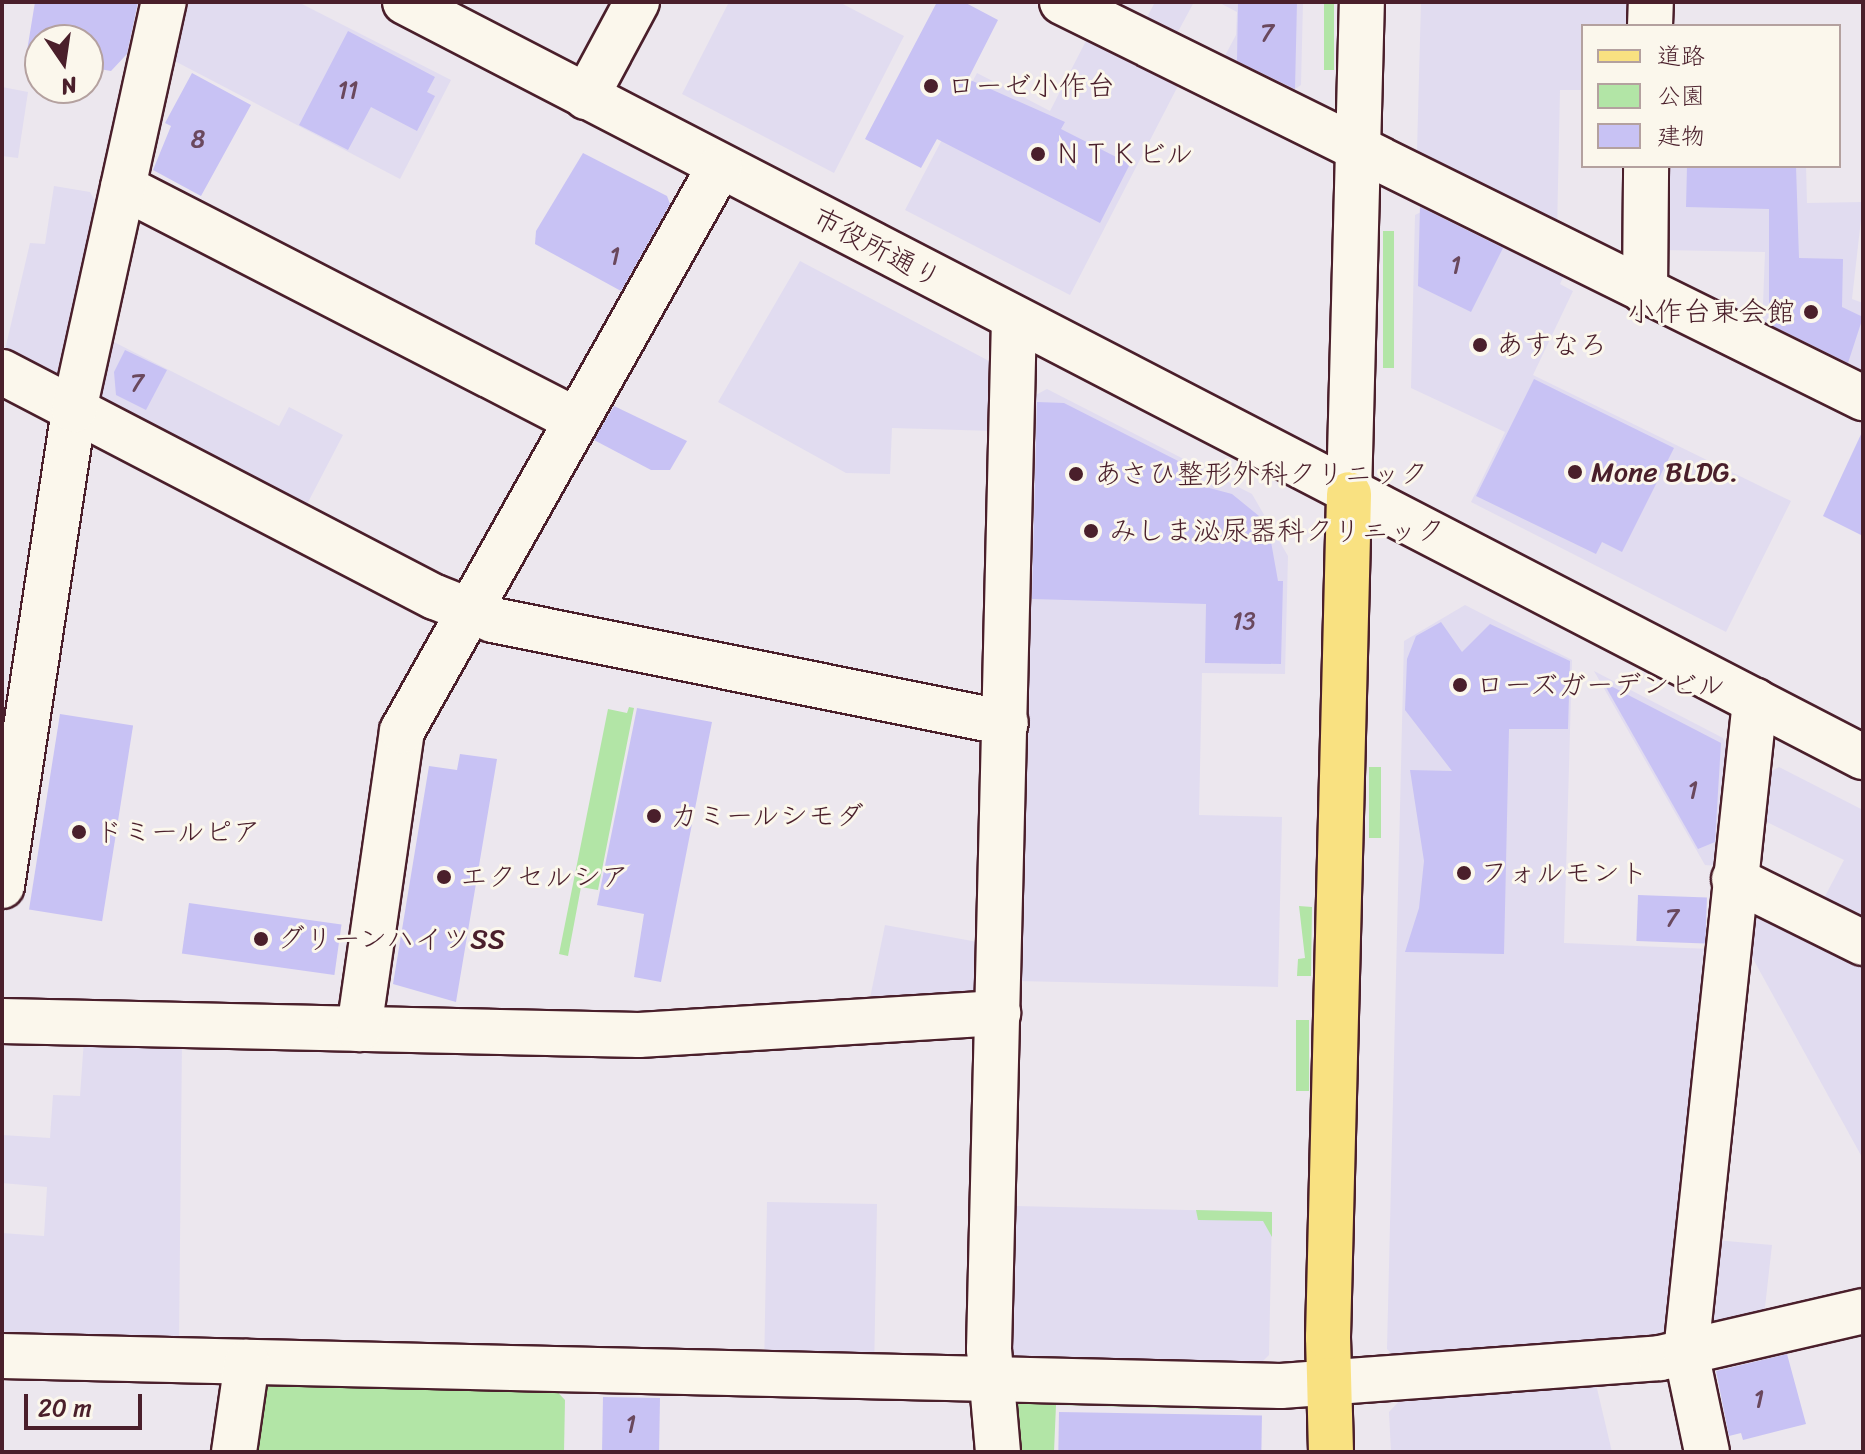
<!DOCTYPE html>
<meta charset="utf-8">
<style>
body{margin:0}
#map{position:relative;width:1865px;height:1454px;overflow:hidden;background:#ece7ee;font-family:Sriracha,"Klee One",sans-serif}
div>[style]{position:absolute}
.built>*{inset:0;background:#e1dcf0;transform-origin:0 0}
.green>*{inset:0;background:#b2e5a6;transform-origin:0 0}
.building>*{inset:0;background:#c8c2f4;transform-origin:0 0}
.roads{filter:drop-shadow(2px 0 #4a1f2b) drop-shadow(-2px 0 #4a1f2b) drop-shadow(0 2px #4a1f2b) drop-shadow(0 -2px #4a1f2b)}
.minor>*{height:44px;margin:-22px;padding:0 22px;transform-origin:22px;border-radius:22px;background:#fbf7ec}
.major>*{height:44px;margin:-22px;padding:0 22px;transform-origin:22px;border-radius:22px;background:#f9e181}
.dots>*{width:22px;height:22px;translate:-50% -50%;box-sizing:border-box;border:4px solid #fbf7ec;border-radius:50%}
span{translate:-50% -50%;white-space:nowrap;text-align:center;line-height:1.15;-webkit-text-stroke:6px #fbf7ec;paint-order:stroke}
.number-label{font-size:24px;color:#6a485d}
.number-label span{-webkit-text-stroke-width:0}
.poi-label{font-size:28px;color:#4a1f2b}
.left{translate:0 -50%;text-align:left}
.right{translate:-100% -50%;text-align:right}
.street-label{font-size:28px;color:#4a1f2b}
.frame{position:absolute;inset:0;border:4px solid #4a1f2b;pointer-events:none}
.legend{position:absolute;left:1581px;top:24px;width:260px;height:144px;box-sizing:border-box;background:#fbf7ec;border:2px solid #b4a19f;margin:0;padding:10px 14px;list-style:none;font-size:24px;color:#4a1f2b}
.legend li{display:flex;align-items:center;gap:16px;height:40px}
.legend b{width:40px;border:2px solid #b4a19f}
.north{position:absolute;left:24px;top:24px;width:80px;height:80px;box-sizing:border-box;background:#fbf7ec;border:2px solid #b4a19f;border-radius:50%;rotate:167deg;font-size:22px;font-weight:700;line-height:32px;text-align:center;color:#4a1f2b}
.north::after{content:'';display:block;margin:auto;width:28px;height:36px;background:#4a1f2b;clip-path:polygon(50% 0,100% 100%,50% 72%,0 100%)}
.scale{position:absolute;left:24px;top:1394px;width:118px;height:36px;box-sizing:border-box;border:4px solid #4a1f2b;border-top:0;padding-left:10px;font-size:24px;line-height:28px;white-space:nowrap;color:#4a1f2b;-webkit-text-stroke:6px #fbf7ec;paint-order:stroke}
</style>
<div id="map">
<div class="built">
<div style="clip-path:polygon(181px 2px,298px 2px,451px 80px,400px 179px,169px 58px)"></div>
<div style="clip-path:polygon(729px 2px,839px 2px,904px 36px,834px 173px,682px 94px)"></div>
<div style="clip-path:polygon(1155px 2px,1194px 2px,1173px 41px,1143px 25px)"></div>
<div style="clip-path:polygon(1218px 2px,1303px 2px,1301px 85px,1282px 98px,1220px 65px,1236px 35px,1237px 12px)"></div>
<div style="clip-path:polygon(1421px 2px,1635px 2px,1634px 26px,1583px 26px,1583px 90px,1560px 90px,1557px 232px,1424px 167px,1417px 151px)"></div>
<div style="clip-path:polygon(1089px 35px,1180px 82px,1070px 295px,905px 210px,977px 73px,1050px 111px)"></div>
<div style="clip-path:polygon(2px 87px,28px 92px,18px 158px,2px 156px)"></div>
<div style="clip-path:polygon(1665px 166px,1806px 166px,1807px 203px,1863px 202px,1852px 299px,1863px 303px,1863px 378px,1762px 331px,1765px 252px,1663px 250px)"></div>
<div style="clip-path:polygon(54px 186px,90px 192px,101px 212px,65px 371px,51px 378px,4px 354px,30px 243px,45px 244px)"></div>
<div style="clip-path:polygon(1431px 207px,1565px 273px,1560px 284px,1573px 291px,1533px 375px,1791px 501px,1726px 632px,1471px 502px,1505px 432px,1411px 388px,1415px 215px)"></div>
<div style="clip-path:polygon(800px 261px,989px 361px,995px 431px,892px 428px,890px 474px,846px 473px,718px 402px)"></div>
<div style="clip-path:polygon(108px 339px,279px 426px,289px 407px,343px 435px,304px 510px,103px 404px,97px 390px)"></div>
<div style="clip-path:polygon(1047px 389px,1252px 494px,1288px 556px,1285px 674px,1202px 673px,1199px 815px,1282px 817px,1278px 987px,1017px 981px,1030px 398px)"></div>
<div style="clip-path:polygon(1465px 605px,1572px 660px,1564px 943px,1710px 949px,1670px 1329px,1657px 1343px,1400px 1363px,1387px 1349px,1404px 641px)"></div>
<div style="clip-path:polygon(1594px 671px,1723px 738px,1731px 756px,1718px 866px,1705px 865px)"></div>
<div style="clip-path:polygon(1779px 767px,1863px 810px,1863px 924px,1822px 902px,1844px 860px,1759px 818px,1764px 775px)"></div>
<div style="clip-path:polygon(1765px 911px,1863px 962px,1863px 1159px,1746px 946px,1748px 921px)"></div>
<div style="clip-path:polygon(885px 925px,983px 943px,982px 984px,969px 997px,869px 1003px)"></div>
<div style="clip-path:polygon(84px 1039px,182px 1041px,179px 1343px,2px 1338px,2px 1233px,44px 1236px,47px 1187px,2px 1183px,2px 1135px,50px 1138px,53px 1095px,80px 1096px)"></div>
<div style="left:767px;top:1202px;width:110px;height:156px;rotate:1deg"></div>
<div style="clip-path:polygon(1011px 1206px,1272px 1212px,1269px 1355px,1256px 1368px,1020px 1361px,1007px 1348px)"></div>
<div style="clip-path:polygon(1715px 1240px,1772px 1245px,1764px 1316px,1718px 1327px,1707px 1316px)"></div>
<div style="clip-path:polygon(1595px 1380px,1612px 1452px,1391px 1452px,1389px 1412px,1403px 1397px)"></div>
</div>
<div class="green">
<div style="left:1324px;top:2px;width:10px;height:68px"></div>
<div style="left:1383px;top:231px;width:11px;height:137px"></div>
<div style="clip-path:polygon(629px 707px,634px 708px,598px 890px,581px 887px,568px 956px,559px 954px,608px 709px,627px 713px)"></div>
<div style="left:1369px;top:767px;width:12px;height:71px"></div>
<div style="clip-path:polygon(1299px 906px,1312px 907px,1311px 976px,1297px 976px,1298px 959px,1305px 958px)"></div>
<div style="left:1296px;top:1020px;width:13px;height:71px"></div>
<div style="clip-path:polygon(1196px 1210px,1272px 1212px,1272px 1237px,1263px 1221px,1198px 1220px)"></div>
<div style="clip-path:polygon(275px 1379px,550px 1384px,565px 1400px,564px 1452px,251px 1452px,260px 1390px)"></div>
<div style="clip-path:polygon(1022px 1397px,1214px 1401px,1213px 1409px,1056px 1405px,1054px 1452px,1014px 1452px,1009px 1411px)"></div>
</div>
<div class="building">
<div style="clip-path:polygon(35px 2px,138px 2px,127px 54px,111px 71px,88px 67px,88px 40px,40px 40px,40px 59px,26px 57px)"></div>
<div style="clip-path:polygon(937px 2px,964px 2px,998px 20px,968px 79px,1065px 122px,1061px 129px,1130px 164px,1100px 223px,937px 139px,921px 168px,865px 139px)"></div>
<div style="clip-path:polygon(1238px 2px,1297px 2px,1295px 89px,1237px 61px)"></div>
<div style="clip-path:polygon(348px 31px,435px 77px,427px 92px,435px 96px,417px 131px,371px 107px,348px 150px,299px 125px)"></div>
<div style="clip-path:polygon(192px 73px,251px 105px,201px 196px,153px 170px,171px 126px,165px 123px)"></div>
<div style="clip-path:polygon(583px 153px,667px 196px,670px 204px,621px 291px,535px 244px,536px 231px)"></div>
<div style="clip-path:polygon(1687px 166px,1796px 166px,1799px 258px,1843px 259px,1842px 307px,1863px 317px,1848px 363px,1769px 324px,1769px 209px,1686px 207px)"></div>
<div style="clip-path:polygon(1420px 207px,1503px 248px,1471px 312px,1418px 286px)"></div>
<div style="clip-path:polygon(125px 350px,167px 370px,146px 410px,116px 395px,114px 372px)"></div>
<div style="clip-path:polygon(1534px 379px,1674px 448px,1622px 552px,1602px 542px,1596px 554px,1476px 496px)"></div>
<div style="clip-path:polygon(1037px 402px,1064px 403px,1188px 466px,1187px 482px,1232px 494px,1259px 516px,1270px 536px,1278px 581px,1283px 581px,1281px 664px,1205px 663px,1206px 604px,1032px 599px)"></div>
<div style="clip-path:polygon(614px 406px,687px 441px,670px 470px,651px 470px,594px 440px)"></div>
<div style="clip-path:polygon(1863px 430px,1863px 536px,1823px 516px)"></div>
<div style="clip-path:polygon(1441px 622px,1462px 652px,1490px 624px,1570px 661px,1568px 729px,1509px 729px,1504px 954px,1405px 952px,1419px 908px,1424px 861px,1410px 770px,1452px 771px,1405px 710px,1407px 659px,1416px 636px)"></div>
<div style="clip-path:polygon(1603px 682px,1721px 743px,1715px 842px,1698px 849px)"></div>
<div style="clip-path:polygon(637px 708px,712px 722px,661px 982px,634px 977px,644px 914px,597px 905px)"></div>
<div style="left:60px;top:714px;width:74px;height:198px;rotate:9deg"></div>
<div style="clip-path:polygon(460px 754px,497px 759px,456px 1002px,393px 984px,429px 766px,457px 770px)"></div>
<div style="left:1638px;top:895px;width:69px;height:46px;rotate:2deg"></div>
<div style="left:189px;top:903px;width:154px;height:51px;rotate:8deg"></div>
<div style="clip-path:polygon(1787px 1354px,1806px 1424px,1743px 1440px,1741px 1433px,1729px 1436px,1716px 1371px)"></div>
<div style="left:603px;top:1397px;width:57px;height:55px;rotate:1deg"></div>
<div style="left:1059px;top:1412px;width:203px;height:40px;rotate:1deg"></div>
</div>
<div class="roads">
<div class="minor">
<div style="left:405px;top:2px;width:1642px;rotate:27.38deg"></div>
<div style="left:1062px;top:2px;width:894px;rotate:26.31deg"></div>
<div style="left:1650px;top:26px;width:24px;rotate:-88deg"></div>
<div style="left:586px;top:97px;width:108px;rotate:-61.8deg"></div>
<div style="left:123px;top:187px;width:509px;rotate:27.22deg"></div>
<div style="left:1645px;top:292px;width:126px;rotate:-89.5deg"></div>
<div style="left:2px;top:372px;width:488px;rotate:27.5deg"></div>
<div style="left:435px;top:597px;width:62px;rotate:21.6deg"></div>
<div style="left:493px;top:620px;width:523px;rotate:11.35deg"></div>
<div style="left:1349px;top:494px;width:492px;rotate:-88.5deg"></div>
<div style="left:1734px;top:879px;width:144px;rotate:26.4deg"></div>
<div style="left:2px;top:886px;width:481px;rotate:-81.4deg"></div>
<div style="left:74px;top:410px;width:418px;rotate:-77.6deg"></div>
<div style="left:2px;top:1021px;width:637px;rotate:1.26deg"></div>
<div style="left:639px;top:1035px;width:360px;rotate:-3.5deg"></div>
<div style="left:359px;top:1029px;width:301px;rotate:-81.8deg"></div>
<div style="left:402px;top:731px;width:648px;rotate:-60.63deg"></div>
<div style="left:2px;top:1356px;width:1279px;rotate:1.34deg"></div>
<div style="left:1281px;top:1386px;width:380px;rotate:-4.2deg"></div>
<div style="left:1660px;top:1358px;width:208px;rotate:-13deg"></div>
<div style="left:234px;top:1452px;width:91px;rotate:-81.8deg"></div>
<div style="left:998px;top:1452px;width:103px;rotate:-95deg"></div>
<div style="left:989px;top:1349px;width:1029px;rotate:-88.61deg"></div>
<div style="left:1707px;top:1452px;width:102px;rotate:-101.9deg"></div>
<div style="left:1686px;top:1352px;width:655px;rotate:-83.95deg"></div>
</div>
<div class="major">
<div style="left:1331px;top:1452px;width:115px;rotate:-91.5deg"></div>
<div style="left:1328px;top:1337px;width:843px;rotate:-88.57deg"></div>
</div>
</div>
<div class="dots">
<div style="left:931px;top:86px;background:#4a1f2b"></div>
<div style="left:1038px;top:154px;background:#4a1f2b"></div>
<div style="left:1811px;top:312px;background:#4a1f2b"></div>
<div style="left:1480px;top:345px;background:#4a1f2b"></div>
<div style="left:1575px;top:472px;background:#4a1f2b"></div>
<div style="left:1076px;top:474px;background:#4a1f2b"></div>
<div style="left:1091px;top:531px;background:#4a1f2b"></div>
<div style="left:1460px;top:685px;background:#4a1f2b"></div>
<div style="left:654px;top:816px;background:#4a1f2b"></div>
<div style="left:79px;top:832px;background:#4a1f2b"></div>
<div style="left:1464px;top:873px;background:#4a1f2b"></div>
<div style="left:444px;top:877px;background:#4a1f2b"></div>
<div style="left:261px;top:939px;background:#4a1f2b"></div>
</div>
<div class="number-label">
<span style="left:1267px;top:34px">7</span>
<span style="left:348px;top:91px">11</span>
<span style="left:198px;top:140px">8</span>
<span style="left:615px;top:257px">1</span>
<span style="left:1456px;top:266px">1</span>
<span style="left:137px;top:384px">7</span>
<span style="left:1244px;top:622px">13</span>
<span style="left:1693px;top:791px">1</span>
<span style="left:1672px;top:919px">7</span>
<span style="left:1759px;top:1400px">1</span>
<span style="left:631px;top:1425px">1</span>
</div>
<div class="poi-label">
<span class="left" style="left:947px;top:86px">ローゼ小作台</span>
<span class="left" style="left:1054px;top:154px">ＮＴＫビル</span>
<span class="right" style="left:1795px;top:312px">小作台東会館</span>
<span class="left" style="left:1496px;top:345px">あすなろ</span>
<span class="left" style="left:1591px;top:472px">Mone BLDG.</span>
<span class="left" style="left:1094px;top:474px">あさひ整形外科クリニック</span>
<span class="left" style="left:1109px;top:531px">みしま泌尿器科クリニック</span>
<span class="left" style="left:1476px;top:685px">ローズガーデンビル</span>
<span class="left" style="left:670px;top:816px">カミールシモダ</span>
<span class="left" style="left:95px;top:832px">ドミールピア</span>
<span class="left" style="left:1480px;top:873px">フォルモント</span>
<span class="left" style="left:460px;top:877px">エクセルシア</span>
<span class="left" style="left:277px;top:939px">グリーンハイツSS</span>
</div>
<div class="street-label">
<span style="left:877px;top:248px;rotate:28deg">市役所通り</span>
</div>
<div class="frame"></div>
<ul class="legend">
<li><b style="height:10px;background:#f9e181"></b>道路</li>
<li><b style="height:22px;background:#b2e5a6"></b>公園</li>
<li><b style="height:22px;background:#c8c2f4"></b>建物</li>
</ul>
<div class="north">N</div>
<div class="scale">20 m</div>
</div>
